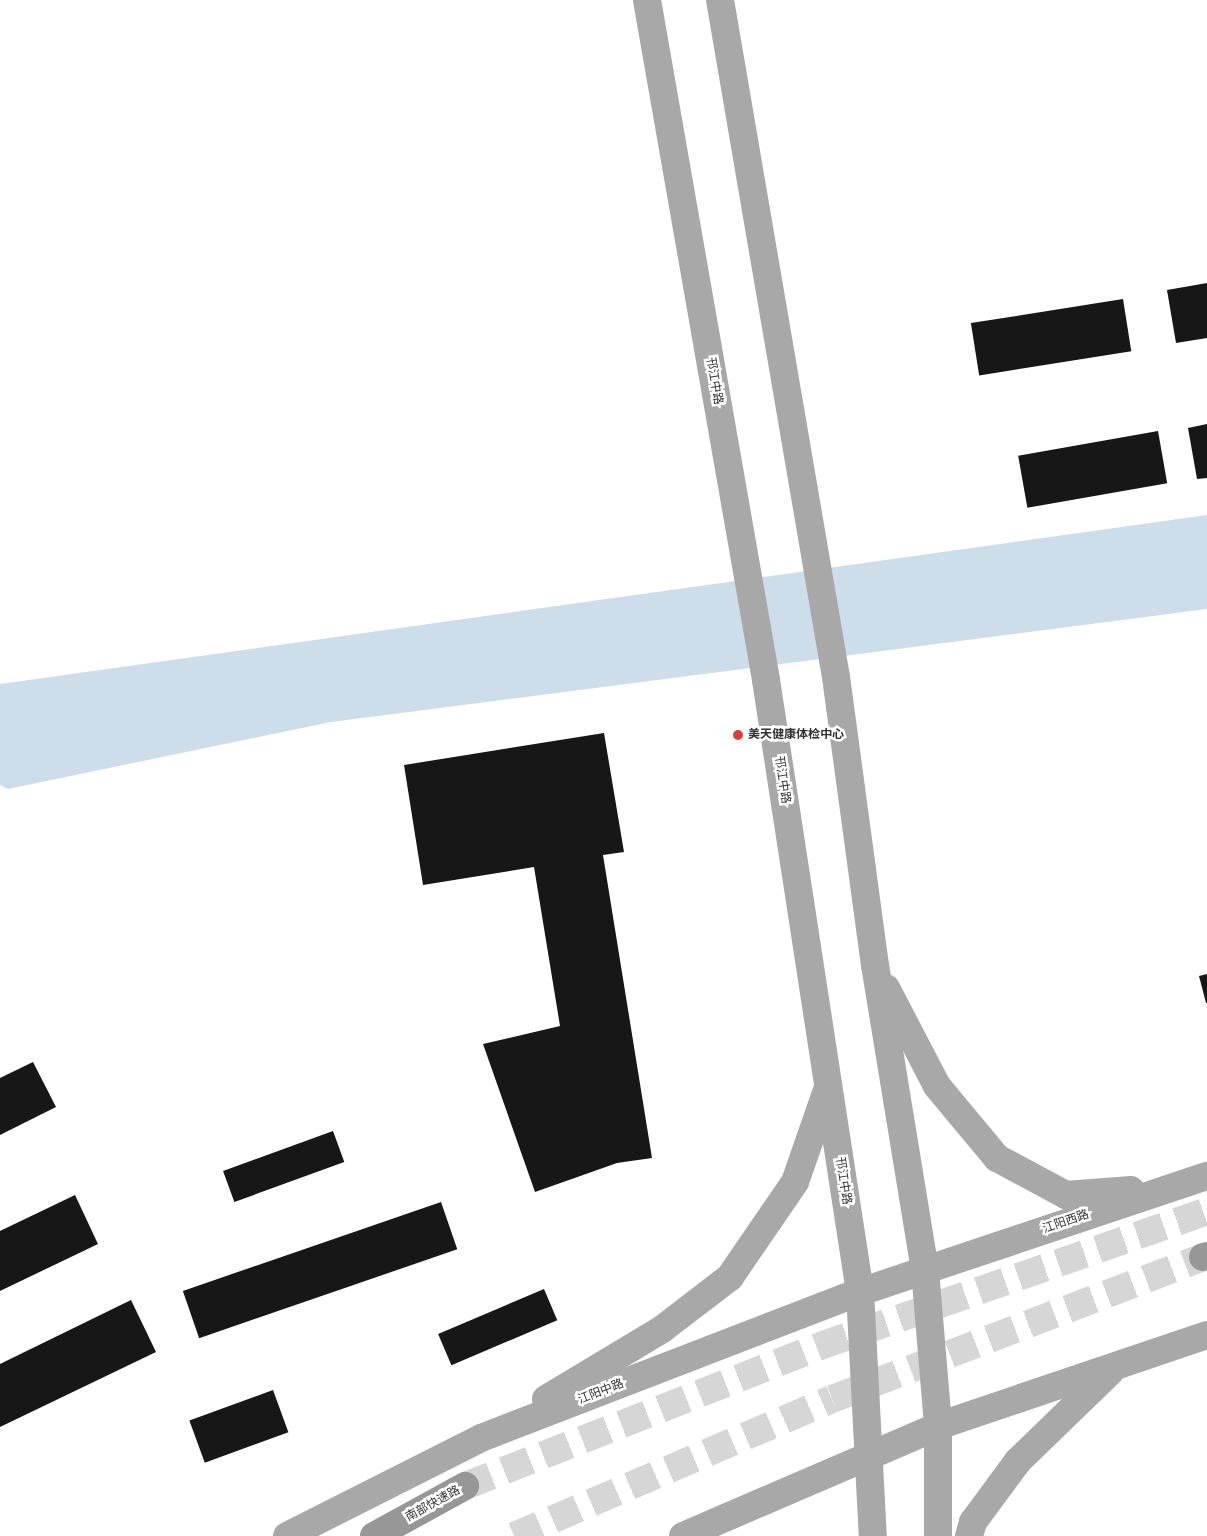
<!DOCTYPE html>
<meta charset="utf-8">
<style>
body{margin:0}
#map{position:relative;width:1207px;height:1536px;overflow:hidden;background:#fff;font-family:Figtree,"Noto Sans SC",sans-serif}
div>[style]{position:absolute}
.water>*{inset:0;background:#cdddea}
.building>*{inset:0;background:#171717;transform-origin:0 0}
.highway-tunnel>*{height:28px;margin-top:-14px;transform-origin:0;background:repeating-linear-gradient(90deg,#d6d6d6 0 28px,transparent 0 42px)}
.major>*{height:28px;margin:-14px;padding:0 14px;transform-origin:14px;border-radius:14px;background:#a8a8a8}
.highway>*{height:28px;margin:-14px;padding:0 14px;transform-origin:14px;border-radius:14px;background:#979797}
.dots>*{width:14px;height:14px;translate:-50% -50%;box-sizing:border-box;border:2px solid #fff;border-radius:50%}
span{translate:-50% -50%;white-space:nowrap;text-align:center;line-height:1.15;-webkit-text-stroke:5px #fff;paint-order:stroke}
.street-label{font-size:12px;color:#303030}
.poi-label{font-size:12px;color:#303030;font-weight:700}
.left{translate:0 -50%;text-align:left}
</style>
<div id="map">
<div class="water">
<div style="clip-path:polygon(1207px 515px,1207px 609px,331px 722px,8px 789px,0 785px,0 684px)"></div>
</div>
<div class="building">
<div style="clip-path:polygon(1207px 283px,1207px 338px,1176px 343px,1167px 290px)"></div>
<div style="left:1123px;top:299px;width:53px;height:154px;rotate:81deg"></div>
<div style="clip-path:polygon(1207px 424px,1207px 478px,1197px 479px,1188px 428px)"></div>
<div style="left:1158px;top:431px;width:53px;height:142px;rotate:80deg"></div>
<div style="clip-path:polygon(604px 733px,624px 852px,603px 855px,652px 1158px,617px 1163px,535px 1192px,483px 1044px,560px 1026px,534px 867px,423px 885px,404px 765px)"></div>
<div style="clip-path:polygon(1207px 974px,1207px 1003px,1206px 1003px,1199px 976px)"></div>
<div style="clip-path:polygon(33px 1062px,56px 1107px,0 1135px,0 1078px)"></div>
<div style="left:333px;top:1131px;width:33px;height:117px;rotate:70deg"></div>
<div style="clip-path:polygon(75px 1195px,98px 1244px,0 1291px,0 1231px)"></div>
<div style="left:441px;top:1202px;width:50px;height:273px;rotate:71deg"></div>
<div style="left:544px;top:1289px;width:34px;height:115px;rotate:67deg"></div>
<div style="clip-path:polygon(131px 1300px,156px 1352px,0 1427px,0 1364px)"></div>
<div style="left:273px;top:1390px;width:45px;height:89px;rotate:70deg"></div>
</div>
<div class="highway-tunnel">
<div style="left:465px;top:1486px;width:382px;rotate:-21.5deg"></div>
<div style="left:820px;top:1346px;width:410px;rotate:-19.2deg"></div>
<div style="left:514px;top:1536px;width:346px;rotate:-23.3deg"></div>
<div style="left:832px;top:1399px;width:397px;rotate:-20.9deg"></div>
</div>
<div class="major">
<div style="left:647px;top:0;width:690px;rotate:80.07deg"></div>
<div style="left:766px;top:680px;width:619px;rotate:81.27deg"></div>
<div style="left:860px;top:1292px;width:244px;rotate:87deg"></div>
<div style="left:720px;top:0;width:687px;rotate:80.28deg"></div>
<div style="left:836px;top:677px;width:291px;rotate:82.3deg"></div>
<div style="left:875px;top:965px;width:309px;rotate:80.7deg"></div>
<div style="left:925px;top:1270px;width:157px;rotate:85.2deg"></div>
<div style="left:938px;top:1426px;width:110px;rotate:90deg"></div>
<div style="left:886px;top:988px;width:110px;rotate:62.5deg"></div>
<div style="left:937px;top:1086px;width:94px;rotate:50.2deg"></div>
<div style="left:997px;top:1158px;width:78px;rotate:28.2deg"></div>
<div style="left:1066px;top:1195px;width:65px;rotate:-4.4deg"></div>
<div style="left:546px;top:1399px;width:134px;rotate:-31deg"></div>
<div style="left:661px;top:1330px;width:87px;rotate:-37.5deg"></div>
<div style="left:730px;top:1277px;width:115px;rotate:-55.6deg"></div>
<div style="left:795px;top:1182px;width:97px;rotate:-70.8deg"></div>
<div style="left:287px;top:1536px;width:217px;rotate:-26.8deg"></div>
<div style="left:481px;top:1438px;width:406px;rotate:-21.1deg"></div>
<div style="left:860px;top:1292px;width:366px;rotate:-18.5deg"></div>
<div style="left:683px;top:1536px;width:278px;rotate:-23.3deg"></div>
<div style="left:938px;top:1426px;width:284px;rotate:-18.7deg"></div>
<div style="left:969px;top:1536px;width:15px;rotate:-74deg"></div>
<div style="left:973px;top:1522px;width:76px;rotate:-53.6deg"></div>
<div style="left:1018px;top:1461px;width:128px;rotate:-44.1deg"></div>
</div>
<div class="highway">
<div style="left:1203px;top:1257px;width:4px;rotate:-14deg"></div>
<div style="left:374px;top:1536px;width:104px;rotate:-28.8deg"></div>
</div>
<div class="dots">
<div style="left:738px;top:735px;background:#da3f3f"></div>
</div>
<div class="street-label">
<span style="left:714px;top:381px;rotate:80deg">邗江中路</span>
<span style="left:782px;top:780px;rotate:81deg">邗江中路</span>
<span style="left:843px;top:1181px;rotate:81deg">邗江中路</span>
<span style="left:1066px;top:1222px;rotate:-19deg">江阳西路</span>
<span style="left:601px;top:1392px;rotate:-21deg">江阳中路</span>
<span style="left:433px;top:1504px;rotate:-29deg">南部快速路</span>
</div>
<div class="poi-label">
<span class="left" style="left:748px;top:735px">美天健康体检中心</span>
</div>
</div>
